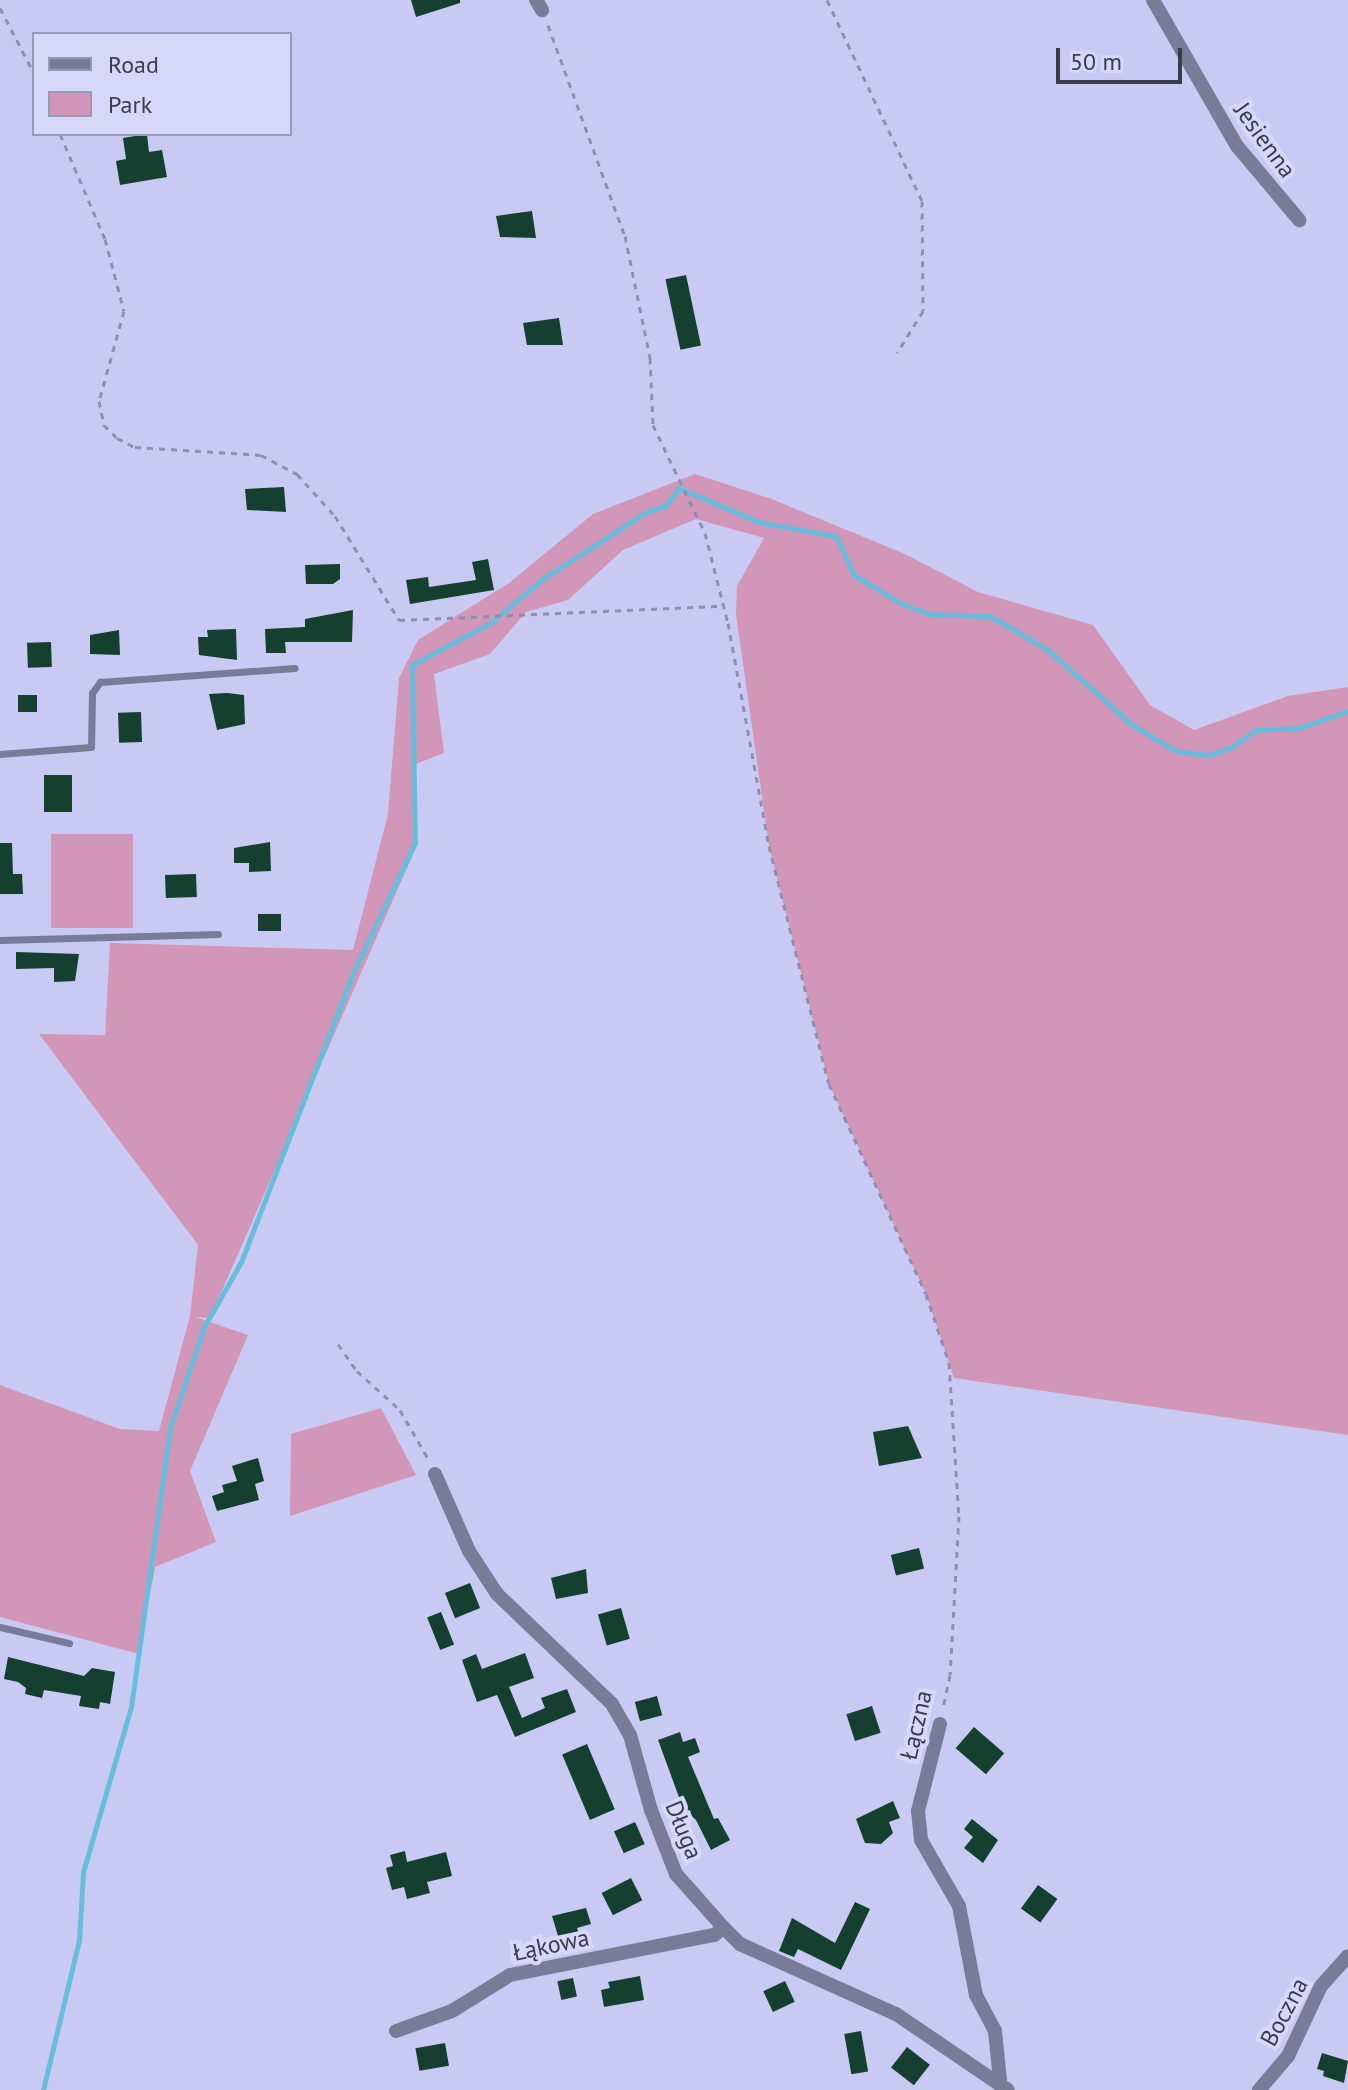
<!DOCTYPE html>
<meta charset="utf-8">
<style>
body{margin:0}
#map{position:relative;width:1348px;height:2090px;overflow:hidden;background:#c9caf3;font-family:"PT Sans",sans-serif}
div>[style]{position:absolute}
.green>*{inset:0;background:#d296b9;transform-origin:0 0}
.stream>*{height:5px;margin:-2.5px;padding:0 2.5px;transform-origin:2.5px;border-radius:2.5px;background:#67bedc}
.building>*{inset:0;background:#153f2e;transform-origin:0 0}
.path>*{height:3px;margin-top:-1.5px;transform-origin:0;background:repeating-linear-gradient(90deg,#8f90af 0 6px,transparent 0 12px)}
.lane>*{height:7px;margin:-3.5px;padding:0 3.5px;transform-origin:3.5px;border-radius:3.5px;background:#7a7b97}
.street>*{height:14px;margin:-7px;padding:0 7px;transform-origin:7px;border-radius:7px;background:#7a7b97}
span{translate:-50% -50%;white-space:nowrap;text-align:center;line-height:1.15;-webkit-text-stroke:8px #d7d8f9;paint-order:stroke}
.street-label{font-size:24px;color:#3b3b4c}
.legend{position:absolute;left:32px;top:32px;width:260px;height:104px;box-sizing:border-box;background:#d7d8f9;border:2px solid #9999b4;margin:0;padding:10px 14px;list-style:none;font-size:24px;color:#3b3b4c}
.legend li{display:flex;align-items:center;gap:16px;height:40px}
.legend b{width:40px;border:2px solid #9999b4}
.scale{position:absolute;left:1056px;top:48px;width:126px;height:36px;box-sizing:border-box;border:4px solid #3b3b4c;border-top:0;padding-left:10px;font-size:24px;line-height:28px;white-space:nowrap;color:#3b3b4c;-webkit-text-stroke:6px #d7d8f9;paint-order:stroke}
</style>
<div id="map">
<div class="green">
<div style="clip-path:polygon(695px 474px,769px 498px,905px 554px,978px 592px,1093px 625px,1150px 705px,1194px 730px,1288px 696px,1348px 687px,1348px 1435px,954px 1378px,926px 1294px,829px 1084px,769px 846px,736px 615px,737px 586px,764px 538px,696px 519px,623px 550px,568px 600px,526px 612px,490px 654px,434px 674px,444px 753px,416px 764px,414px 852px,210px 1318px,195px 1317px,248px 1335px,190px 1471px,216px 1542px,155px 1567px,139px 1654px,0 1617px,0 1385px,120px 1429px,159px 1431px,190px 1316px,198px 1245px,39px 1034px,105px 1035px,110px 943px,353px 950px,388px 814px,399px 678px,418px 640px,509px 583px,593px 514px)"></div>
<div style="left:133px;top:834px;width:94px;height:82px;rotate:90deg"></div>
<div style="clip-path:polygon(381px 1408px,416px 1475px,290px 1516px,291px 1434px)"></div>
</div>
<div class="stream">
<div style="left:43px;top:2090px;width:154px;rotate:-76.5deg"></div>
<div style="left:79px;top:1940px;width:68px;rotate:-86.6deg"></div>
<div style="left:83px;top:1872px;width:172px;rotate:-73.8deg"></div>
<div style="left:131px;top:1707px;width:282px;rotate:-82deg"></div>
<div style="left:170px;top:1428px;width:107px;rotate:-71.4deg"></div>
<div style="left:204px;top:1327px;width:75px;rotate:-60.4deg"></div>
<div style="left:241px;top:1262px;width:310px;rotate:-68.8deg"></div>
<div style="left:353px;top:973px;width:144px;rotate:-64.5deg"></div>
<div style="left:415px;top:843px;width:178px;rotate:-91deg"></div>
<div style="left:412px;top:665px;width:91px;rotate:-28.3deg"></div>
<div style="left:492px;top:622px;width:65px;rotate:-40.6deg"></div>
<div style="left:541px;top:580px;width:125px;rotate:-32.9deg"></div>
<div style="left:646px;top:512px;width:20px;rotate:-18deg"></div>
<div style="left:665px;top:506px;width:23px;rotate:-52deg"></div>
<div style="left:679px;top:488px;width:87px;rotate:23deg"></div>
<div style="left:759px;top:522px;width:78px;rotate:10.3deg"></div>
<div style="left:836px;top:536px;width:43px;rotate:65.2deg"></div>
<div style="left:854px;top:575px;width:56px;rotate:31.1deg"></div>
<div style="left:902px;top:604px;width:30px;rotate:20deg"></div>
<div style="left:930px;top:614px;width:59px;rotate:1.9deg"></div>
<div style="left:989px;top:616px;width:13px;rotate:27deg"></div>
<div style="left:1001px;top:622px;width:55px;rotate:30.8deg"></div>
<div style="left:1048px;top:650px;width:111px;rotate:41.7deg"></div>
<div style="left:1131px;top:724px;width:52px;rotate:31deg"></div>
<div style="left:1176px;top:751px;width:32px;rotate:7deg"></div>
<div style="left:1208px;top:755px;width:23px;rotate:-18deg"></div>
<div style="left:1230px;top:748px;width:32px;rotate:-35deg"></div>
<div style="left:1256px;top:730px;width:43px;rotate:-2.7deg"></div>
<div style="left:1299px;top:728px;width:52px;rotate:-19.1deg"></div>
</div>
<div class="building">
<div style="clip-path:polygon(411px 0,460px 0,460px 3px,416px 17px)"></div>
<div style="clip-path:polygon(147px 134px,149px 152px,162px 150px,167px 177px,120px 185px,116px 161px,126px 159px,123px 138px)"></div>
<div style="clip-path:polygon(532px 211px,536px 238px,500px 237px,496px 216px)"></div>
<div style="left:686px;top:275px;width:72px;height:21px;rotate:78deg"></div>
<div style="clip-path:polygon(559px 318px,563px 345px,527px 345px,523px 323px)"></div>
<div style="clip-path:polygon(284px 487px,286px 512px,247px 510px,245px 489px)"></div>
<div style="clip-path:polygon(488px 559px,494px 590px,410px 604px,406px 580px,428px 577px,429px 587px,476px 580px,472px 562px)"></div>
<div style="clip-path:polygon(340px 564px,340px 579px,333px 584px,306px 584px,305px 565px)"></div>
<div style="clip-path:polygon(353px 610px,352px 642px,285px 642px,286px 653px,266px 653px,265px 629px,305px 627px,305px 619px)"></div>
<div style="clip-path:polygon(236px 629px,237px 660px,199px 655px,198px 637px,208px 637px,207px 630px)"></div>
<div style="clip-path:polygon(119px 630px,120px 655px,90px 654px,90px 635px)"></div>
<div style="left:51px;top:642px;width:25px;height:24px;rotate:88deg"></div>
<div style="clip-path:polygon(227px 693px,244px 695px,245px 724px,217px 730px,209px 694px)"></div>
<div style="left:18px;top:695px;width:19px;height:17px"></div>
<div style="left:141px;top:712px;width:30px;height:23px;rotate:88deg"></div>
<div style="left:44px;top:775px;width:28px;height:37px"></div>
<div style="clip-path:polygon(270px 842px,271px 871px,249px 872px,249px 863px,234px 863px,234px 848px)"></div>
<div style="clip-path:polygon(0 843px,12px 843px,13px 874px,22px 874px,23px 894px,0 894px)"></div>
<div style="left:196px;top:874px;width:23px;height:31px;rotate:88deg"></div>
<div style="left:258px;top:914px;width:23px;height:17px"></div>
<div style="clip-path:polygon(16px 952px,79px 954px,75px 981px,54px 982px,54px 968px,16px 969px)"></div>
<div style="clip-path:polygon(908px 1426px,922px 1458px,879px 1466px,873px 1432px)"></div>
<div style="clip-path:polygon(258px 1458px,264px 1481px,255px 1484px,259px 1500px,217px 1511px,212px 1496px,224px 1492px,222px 1485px,237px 1481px,232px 1466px)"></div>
<div style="left:919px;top:1548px;width:21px;height:29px;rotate:76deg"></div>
<div style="clip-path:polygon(586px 1569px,588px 1593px,556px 1599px,551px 1578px)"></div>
<div style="left:470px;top:1583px;width:27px;height:27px;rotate:68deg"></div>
<div style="left:621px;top:1608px;width:32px;height:24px;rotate:74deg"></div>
<div style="left:441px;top:1612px;width:35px;height:15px;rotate:68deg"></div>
<div style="clip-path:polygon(525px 1653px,534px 1678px,509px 1687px,522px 1718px,545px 1708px,541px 1698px,567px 1689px,576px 1712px,515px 1737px,497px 1695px,477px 1702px,462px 1660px,476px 1654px,482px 1669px)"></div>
<div style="clip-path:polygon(8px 1657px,84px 1676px,92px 1668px,115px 1672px,110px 1704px,100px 1702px,99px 1709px,79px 1706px,81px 1696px,44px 1690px,42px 1698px,25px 1694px,26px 1688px,18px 1682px,4px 1679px)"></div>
<div style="left:657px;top:1696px;width:20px;height:23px;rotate:75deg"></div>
<div style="left:872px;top:1706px;width:28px;height:27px;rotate:72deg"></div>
<div style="left:974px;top:1727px;width:40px;height:28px;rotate:41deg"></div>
<div style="clip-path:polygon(680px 1732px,683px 1742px,695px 1738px,700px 1752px,688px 1757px,714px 1819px,718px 1818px,730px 1840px,711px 1850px,696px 1820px,683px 1808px,658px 1740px)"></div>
<div style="left:587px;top:1744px;width:71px;height:27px;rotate:67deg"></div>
<div style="clip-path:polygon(893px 1801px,900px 1818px,889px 1822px,893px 1833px,881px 1844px,865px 1843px,856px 1819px)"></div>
<div style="clip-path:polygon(972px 1819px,998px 1840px,983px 1863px,964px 1848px,973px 1837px,964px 1829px)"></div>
<div style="left:635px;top:1822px;width:24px;height:23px;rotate:66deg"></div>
<div style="clip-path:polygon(405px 1851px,407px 1862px,446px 1852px,452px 1876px,427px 1882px,430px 1893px,407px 1899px,404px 1887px,392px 1890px,386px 1868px,393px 1866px,390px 1855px)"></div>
<div style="left:631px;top:1878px;width:25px;height:33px;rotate:63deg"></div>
<div style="left:1038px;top:1885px;width:24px;height:29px;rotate:36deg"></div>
<div style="clip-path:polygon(855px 1902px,870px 1909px,841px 1970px,798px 1949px,794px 1957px,779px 1951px,792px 1918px,835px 1943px)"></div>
<div style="clip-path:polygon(586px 1908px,591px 1924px,577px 1928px,582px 1943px,562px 1949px,552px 1916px)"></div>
<div style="clip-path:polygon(640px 1976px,644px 2000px,604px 2007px,601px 1990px,610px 1988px,608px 1982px)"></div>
<div style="left:573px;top:1978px;width:19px;height:16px;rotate:78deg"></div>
<div style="left:785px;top:1981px;width:23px;height:24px;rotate:65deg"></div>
<div style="left:861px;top:2031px;width:41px;height:17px;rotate:80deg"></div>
<div style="left:445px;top:2043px;width:23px;height:30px;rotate:80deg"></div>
<div style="left:907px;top:2047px;width:29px;height:26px;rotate:38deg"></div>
<div style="clip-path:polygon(1322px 2053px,1348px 2061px,1344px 2083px,1323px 2076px,1324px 2071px,1317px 2069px)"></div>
</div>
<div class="path">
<div style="left:827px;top:0;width:222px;rotate:64.7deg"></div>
<div style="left:922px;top:201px;width:110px;rotate:89.5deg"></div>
<div style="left:923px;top:311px;width:49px;rotate:121.8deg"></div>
<div style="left:0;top:8px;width:73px;rotate:62.4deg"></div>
<div style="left:548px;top:25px;width:225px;rotate:70deg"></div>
<div style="left:625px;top:236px;width:125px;rotate:78.4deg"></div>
<div style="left:650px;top:358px;width:67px;rotate:87.4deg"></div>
<div style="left:653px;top:425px;width:120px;rotate:64.3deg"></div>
<div style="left:705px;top:533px;width:93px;rotate:75.7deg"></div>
<div style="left:728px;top:623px;width:227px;rotate:79.6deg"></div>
<div style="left:769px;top:846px;width:245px;rotate:75.9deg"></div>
<div style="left:829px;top:1084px;width:231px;rotate:65.2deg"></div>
<div style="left:926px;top:1294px;width:73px;rotate:71.6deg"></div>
<div style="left:949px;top:1363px;width:153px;rotate:86.3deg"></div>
<div style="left:959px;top:1516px;width:159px;rotate:93.2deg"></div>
<div style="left:950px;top:1675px;width:34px;rotate:102deg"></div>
<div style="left:60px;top:134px;width:114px;rotate:66.8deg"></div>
<div style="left:105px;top:239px;width:74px;rotate:75.2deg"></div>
<div style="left:124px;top:311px;width:93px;rotate:105.5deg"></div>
<div style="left:99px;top:401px;width:25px;rotate:78deg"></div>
<div style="left:104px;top:425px;width:18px;rotate:45deg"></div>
<div style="left:117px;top:438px;width:20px;rotate:27deg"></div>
<div style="left:135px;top:447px;width:126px;rotate:3.6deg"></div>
<div style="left:261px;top:455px;width:41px;rotate:27.8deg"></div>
<div style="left:297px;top:474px;width:57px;rotate:47.9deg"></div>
<div style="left:335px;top:516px;width:122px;rotate:58.4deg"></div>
<div style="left:399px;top:620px;width:324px;rotate:-2.5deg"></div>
<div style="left:338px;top:1344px;width:33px;rotate:55deg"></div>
<div style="left:357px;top:1371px;width:58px;rotate:42.2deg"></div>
<div style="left:400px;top:1410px;width:58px;rotate:59.9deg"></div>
</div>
<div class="lane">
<div style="left:0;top:754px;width:91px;rotate:-4.4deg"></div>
<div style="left:91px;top:747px;width:54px;rotate:-88.9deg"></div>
<div style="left:92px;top:693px;width:14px;rotate:-54deg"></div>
<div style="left:100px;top:682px;width:195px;rotate:-4.1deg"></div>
<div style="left:0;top:940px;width:218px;rotate:-1.6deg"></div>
<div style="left:0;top:1627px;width:71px;rotate:13.1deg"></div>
</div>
<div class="street">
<div style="left:536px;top:0;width:12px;rotate:59deg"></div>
<div style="left:1153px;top:0;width:168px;rotate:60.1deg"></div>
<div style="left:1237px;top:146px;width:97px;rotate:50deg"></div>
<div style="left:435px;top:1474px;width:84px;rotate:66.2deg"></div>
<div style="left:469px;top:1551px;width:51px;rotate:56.9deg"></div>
<div style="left:497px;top:1594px;width:159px;rotate:43.7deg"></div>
<div style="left:612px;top:1704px;width:36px;rotate:60deg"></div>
<div style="left:630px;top:1735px;width:78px;rotate:74.4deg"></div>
<div style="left:651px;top:1810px;width:69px;rotate:68.7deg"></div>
<div style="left:676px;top:1874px;width:72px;rotate:48.4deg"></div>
<div style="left:724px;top:1928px;width:23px;rotate:45deg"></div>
<div style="left:740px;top:1944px;width:171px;rotate:24.2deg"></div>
<div style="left:896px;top:2014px;width:135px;rotate:34.2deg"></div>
<div style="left:940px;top:1724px;width:90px;rotate:104.2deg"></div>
<div style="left:918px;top:1811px;width:29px;rotate:84deg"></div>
<div style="left:921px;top:1840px;width:76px;rotate:60.1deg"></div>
<div style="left:959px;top:1906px;width:91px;rotate:79.2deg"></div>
<div style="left:976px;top:1995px;width:41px;rotate:62.2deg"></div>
<div style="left:995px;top:2031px;width:49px;rotate:84.2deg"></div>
<div style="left:396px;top:2031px;width:59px;rotate:-19.7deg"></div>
<div style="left:452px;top:2011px;width:68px;rotate:-31.8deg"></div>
<div style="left:510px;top:1975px;width:208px;rotate:-11.1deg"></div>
<div style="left:714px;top:1935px;width:12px;rotate:-35deg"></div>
<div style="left:1259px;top:2090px;width:45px;rotate:-49.5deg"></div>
<div style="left:1288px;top:2056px;width:77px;rotate:-64.8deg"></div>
<div style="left:1321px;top:1986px;width:40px;rotate:-48deg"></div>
</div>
<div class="street-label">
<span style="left:1265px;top:140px;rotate:54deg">Jesienna</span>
<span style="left:916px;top:1725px;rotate:-77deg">Łączna</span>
<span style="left:684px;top:1830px;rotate:68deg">Długa</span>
<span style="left:551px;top:1945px;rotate:-12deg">Łąkowa</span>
<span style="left:1284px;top:2012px;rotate:-62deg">Boczna</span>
</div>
<ul class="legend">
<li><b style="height:10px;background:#7a7b97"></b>Road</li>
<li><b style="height:22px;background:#d296b9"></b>Park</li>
</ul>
<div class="scale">50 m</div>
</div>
